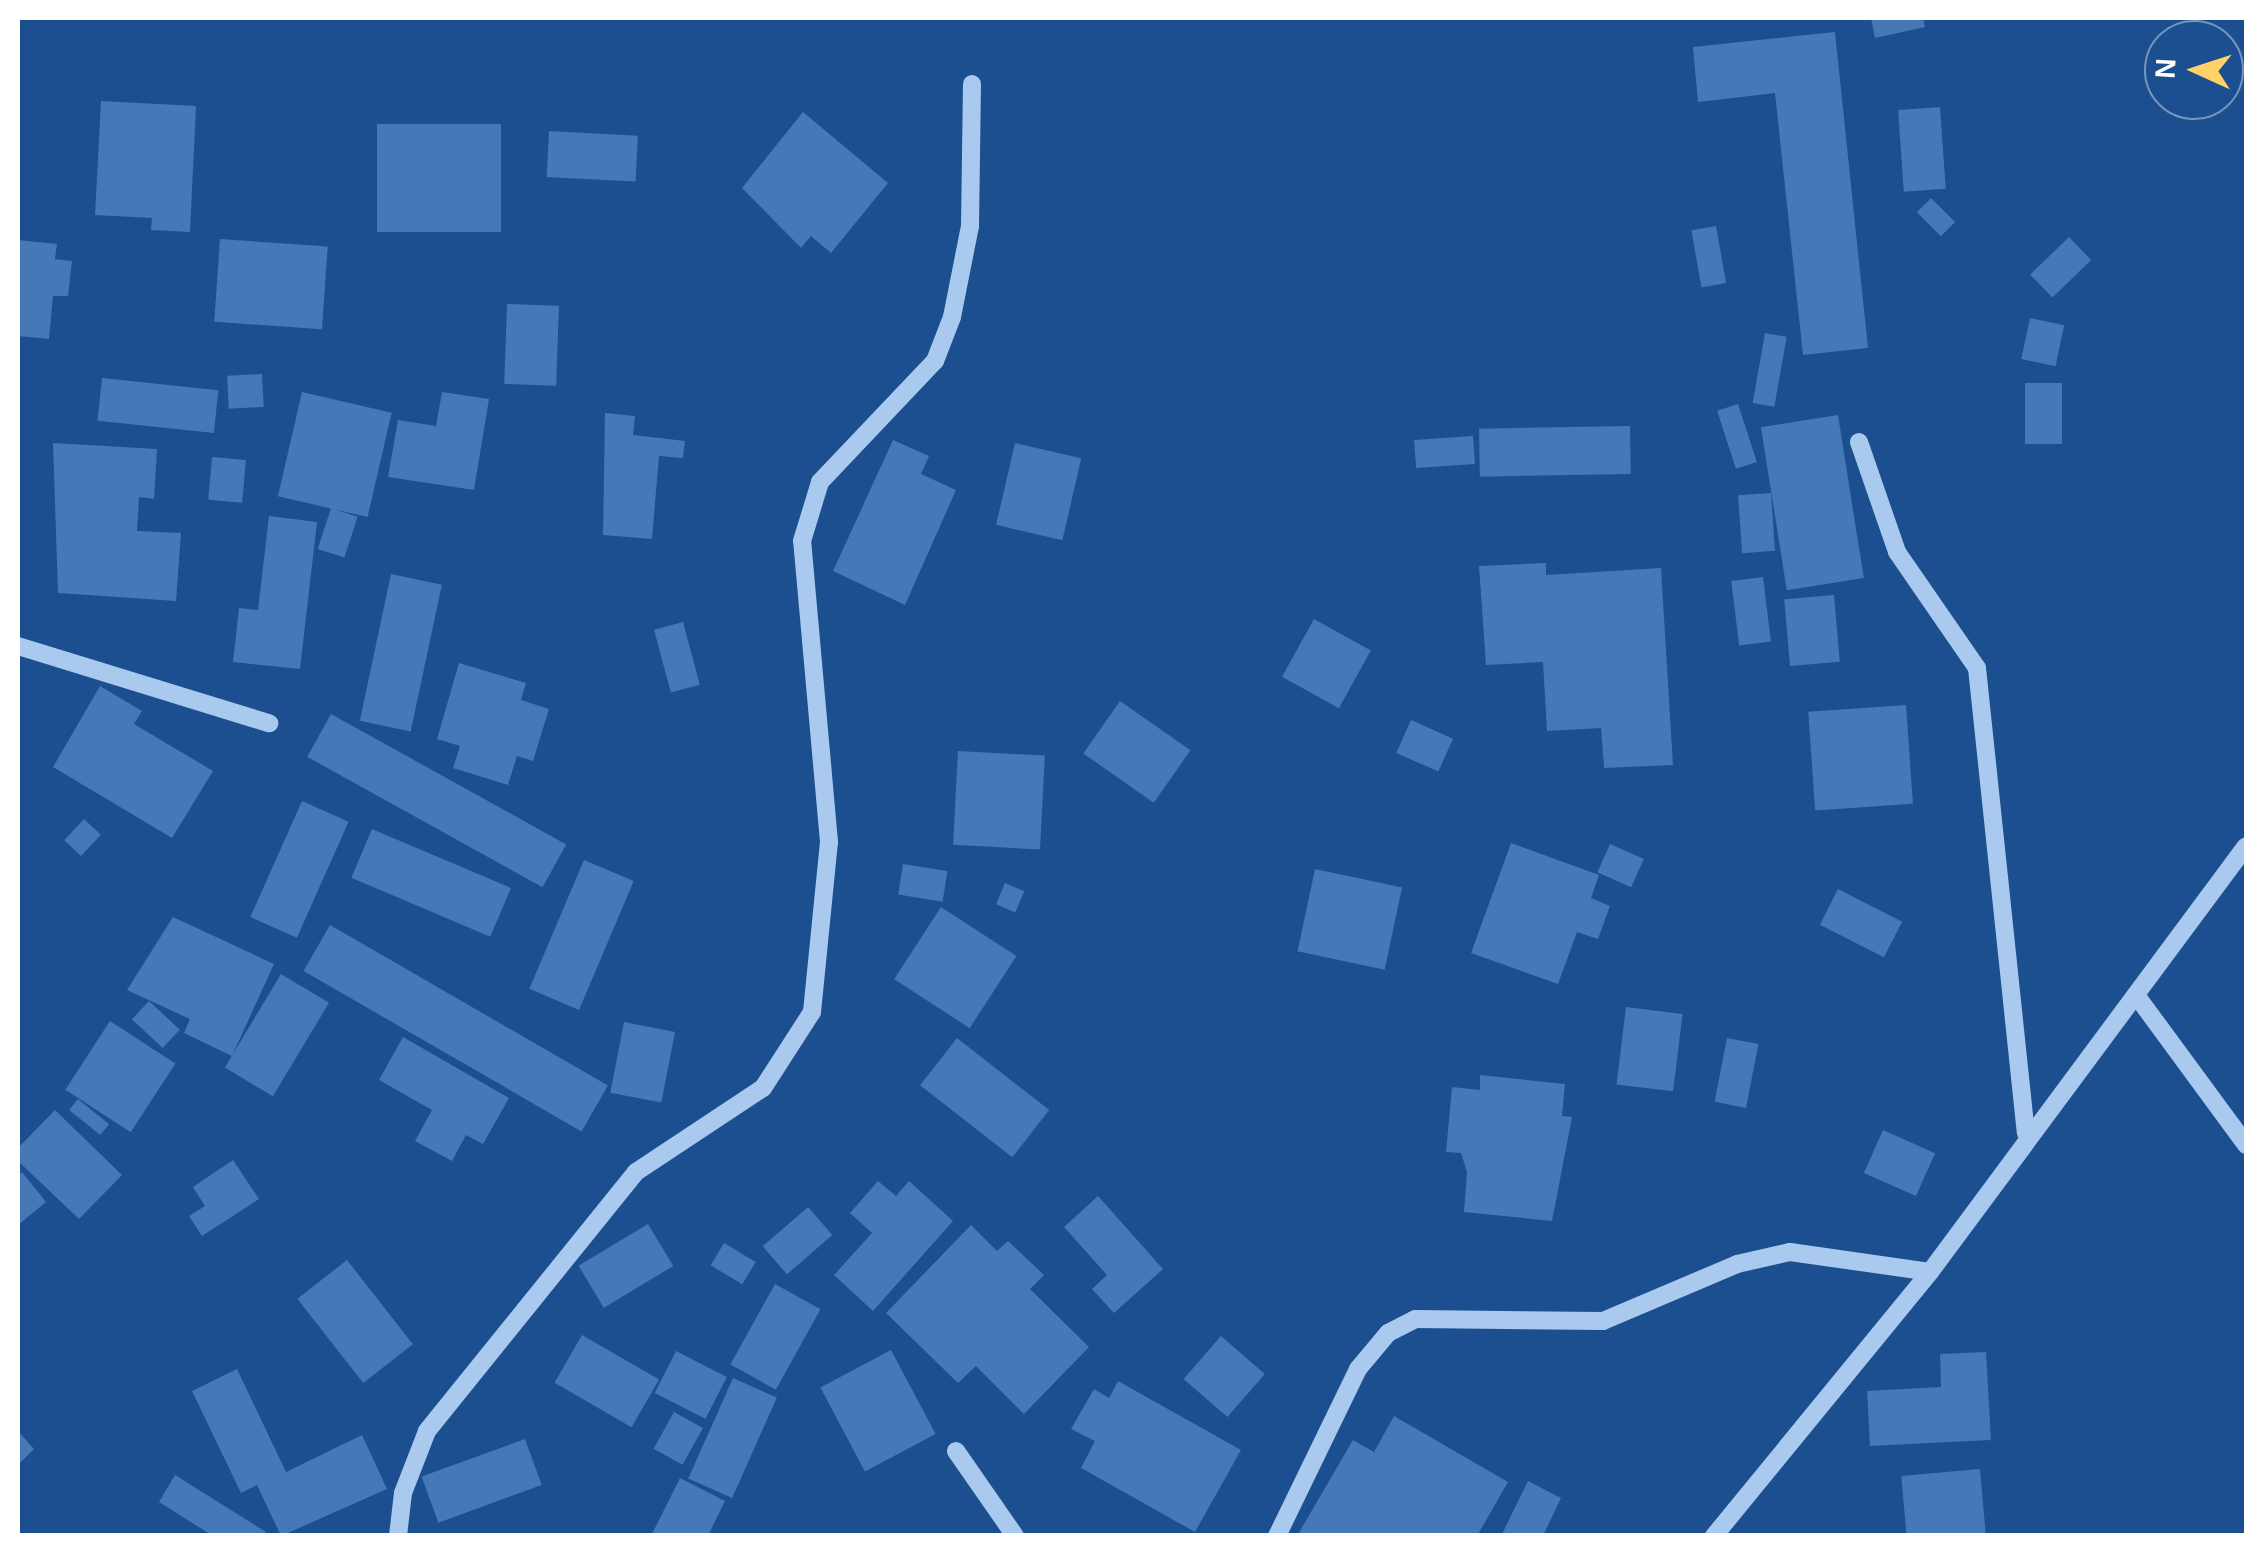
<!DOCTYPE html>
<style>
body{margin:0}
#map{position:relative;width:2264px;height:1553px;overflow:hidden;background:#1b4f8f;font-family:Helvetica,sans-serif}
div>[style]{position:absolute}
.building>*{inset:0;background:#4478b7;transform-origin:0 0}
.minor>*{height:18px;margin:-9px;padding:0 9px;transform-origin:9px;border-radius:9px;background:#a9c9ee}
span{translate:-50% -50%;white-space:nowrap;text-align:center;line-height:1.15;-webkit-text-stroke:10px #1b4f8f;paint-order:stroke}
.frame{position:absolute;inset:0;border:20px solid #fff;pointer-events:none}
.north{position:absolute;left:2144px;top:20px;width:100px;height:100px;box-sizing:border-box;background:#1b4f8f;border:2px solid #7695bc;border-radius:50%;rotate:273deg;font-size:28px;font-weight:700;line-height:40px;text-align:center;color:#fff}
.north::after{content:'';display:block;margin:auto;width:35px;height:45px;background:#ffd166;clip-path:polygon(50% 0,100% 100%,50% 72%,0 100%)}
</style>
<div id="map">
<div class="building">
<div style="clip-path:polygon(1871px 18px,1923px 18px,1925px 27px,1875px 38px)"></div>
<div style="clip-path:polygon(1835px 32px,1868px 348px,1803px 355px,1775px 93px,1698px 102px,1693px 47px)"></div>
<div style="clip-path:polygon(101px 101px,196px 106px,190px 232px,151px 230px,152px 218px,95px 215px)"></div>
<div style="left:1940px;top:107px;width:82px;height:42px;rotate:86deg"></div>
<div style="clip-path:polygon(803px 112px,888px 183px,831px 253px,811px 236px,801px 248px,742px 188px)"></div>
<div style="left:377px;top:124px;width:124px;height:108px"></div>
<div style="left:549px;top:131px;width:89px;height:46px;rotate:3deg"></div>
<div style="left:1931px;top:198px;width:34px;height:20px;rotate:45deg"></div>
<div style="left:1716px;top:226px;width:58px;height:25px;rotate:80deg"></div>
<div style="left:2069px;top:237px;width:32px;height:54px;rotate:46deg"></div>
<div style="left:220px;top:239px;width:108px;height:83px;rotate:4deg"></div>
<div style="clip-path:polygon(18px 240px,57px 244px,55px 259px,72px 261px,68px 296px,53px 296px,49px 339px,18px 336px)"></div>
<div style="left:507px;top:304px;width:52px;height:80px;rotate:2deg"></div>
<div style="left:2030px;top:318px;width:35px;height:42px;rotate:12deg"></div>
<div style="left:1765px;top:333px;width:22px;height:71px;rotate:10deg"></div>
<div style="left:262px;top:374px;width:33px;height:35px;rotate:87deg"></div>
<div style="left:102px;top:378px;width:117px;height:43px;rotate:6deg"></div>
<div style="left:2025px;top:383px;width:37px;height:61px"></div>
<div style="left:302px;top:392px;width:92px;height:107px;rotate:13deg"></div>
<div style="clip-path:polygon(442px 392px,489px 399px,474px 490px,388px 477px,398px 420px,436px 426px)"></div>
<div style="left:1738px;top:404px;width:61px;height:22px;rotate:72deg"></div>
<div style="clip-path:polygon(605px 413px,635px 416px,633px 435px,685px 441px,683px 458px,659px 456px,652px 539px,603px 535px)"></div>
<div style="left:1838px;top:415px;width:165px;height:78px;rotate:81deg"></div>
<div style="left:1630px;top:426px;width:48px;height:151px;rotate:89deg"></div>
<div style="left:1473px;top:436px;width:28px;height:59px;rotate:86deg"></div>
<div style="clip-path:polygon(893px 440px,929px 456px,921px 474px,956px 490px,905px 605px,833px 571px)"></div>
<div style="clip-path:polygon(53px 443px,157px 449px,154px 499px,139px 497px,137px 531px,181px 533px,176px 601px,58px 593px)"></div>
<div style="left:1015px;top:443px;width:68px;height:84px;rotate:13deg"></div>
<div style="left:212px;top:457px;width:34px;height:43px;rotate:5deg"></div>
<div style="left:1771px;top:493px;width:58px;height:33px;rotate:86deg"></div>
<div style="left:331px;top:508px;width:28px;height:43px;rotate:18deg"></div>
<div style="clip-path:polygon(269px 516px,317px 522px,300px 669px,233px 662px,239px 608px,258px 610px)"></div>
<div style="clip-path:polygon(1546px 563px,1546px 575px,1661px 568px,1673px 765px,1604px 768px,1601px 728px,1547px 731px,1543px 662px,1486px 665px,1479px 566px)"></div>
<div style="left:391px;top:574px;width:52px;height:150px;rotate:12deg"></div>
<div style="left:1763px;top:577px;width:65px;height:32px;rotate:83deg"></div>
<div style="left:1834px;top:595px;width:67px;height:50px;rotate:85deg"></div>
<div style="left:1314px;top:619px;width:65px;height:66px;rotate:29deg"></div>
<div style="left:683px;top:622px;width:65px;height:30px;rotate:75deg"></div>
<div style="clip-path:polygon(459px 663px,526px 683px,521px 700px,549px 709px,533px 761px,517px 756px,508px 785px,453px 768px,460px 746px,437px 739px)"></div>
<div style="clip-path:polygon(100px 686px,142px 711px,134px 724px,213px 771px,172px 838px,53px 767px)"></div>
<div style="left:1120px;top:701px;width:86px;height:64px;rotate:35deg"></div>
<div style="left:1906px;top:705px;width:99px;height:98px;rotate:86deg"></div>
<div style="left:331px;top:714px;width:269px;height:49px;rotate:29deg"></div>
<div style="left:1411px;top:720px;width:46px;height:36px;rotate:24deg"></div>
<div style="left:958px;top:751px;width:87px;height:94px;rotate:3deg"></div>
<div style="left:302px;top:801px;width:51px;height:127px;rotate:24deg"></div>
<div style="left:84px;top:819px;width:23px;height:29px;rotate:43deg"></div>
<div style="left:372px;top:829px;width:151px;height:53px;rotate:23deg"></div>
<div style="clip-path:polygon(1511px 843px,1599px 875px,1591px 898px,1610px 906px,1598px 939px,1577px 932px,1558px 984px,1471px 953px)"></div>
<div style="left:1610px;top:844px;width:37px;height:31px;rotate:24deg"></div>
<div style="left:584px;top:860px;width:54px;height:140px;rotate:23deg"></div>
<div style="left:903px;top:864px;width:45px;height:31px;rotate:9deg"></div>
<div style="left:1315px;top:869px;width:89px;height:84px;rotate:12deg"></div>
<div style="left:1005px;top:883px;width:21px;height:23px;rotate:23deg"></div>
<div style="left:1838px;top:889px;width:72px;height:40px;rotate:27deg"></div>
<div style="left:941px;top:907px;width:90px;height:86px;rotate:33deg"></div>
<div style="clip-path:polygon(173px 917px,274px 964px,232px 1056px,184px 1033px,190px 1019px,127px 990px)"></div>
<div style="left:330px;top:925px;width:321px;height:53px;rotate:30deg"></div>
<div style="left:281px;top:974px;width:56px;height:109px;rotate:31deg"></div>
<div style="left:149px;top:1001px;width:42px;height:25px;rotate:43deg"></div>
<div style="left:1626px;top:1007px;width:57px;height:78px;rotate:7deg"></div>
<div style="left:110px;top:1021px;width:78px;height:82px;rotate:33deg"></div>
<div style="left:624px;top:1022px;width:52px;height:72px;rotate:11deg"></div>
<div style="clip-path:polygon(403px 1037px,509px 1098px,483px 1144px,466px 1135px,452px 1161px,415px 1141px,432px 1110px,379px 1080px)"></div>
<div style="left:957px;top:1038px;width:117px;height:60px;rotate:38deg"></div>
<div style="left:1727px;top:1038px;width:32px;height:65px;rotate:11deg"></div>
<div style="clip-path:polygon(1480px 1075px,1565px 1084px,1562px 1116px,1572px 1117px,1552px 1221px,1464px 1212px,1467px 1172px,1461px 1153px,1446px 1152px,1452px 1087px,1480px 1090px)"></div>
<div style="left:78px;top:1099px;width:40px;height:14px;rotate:39deg"></div>
<div style="clip-path:polygon(55px 1110px,122px 1175px,79px 1219px,18px 1161px,18px 1148px)"></div>
<div style="left:1883px;top:1130px;width:57px;height:47px;rotate:24deg"></div>
<div style="clip-path:polygon(233px 1160px,259px 1199px,202px 1236px,189px 1216px,205px 1206px,193px 1187px)"></div>
<div style="clip-path:polygon(22px 1172px,46px 1202px,18px 1225px,18px 1175px)"></div>
<div style="clip-path:polygon(878px 1181px,896px 1196px,909px 1181px,953px 1221px,873px 1311px,834px 1275px,872px 1233px,850px 1213px)"></div>
<div style="clip-path:polygon(1098px 1196px,1163px 1269px,1114px 1313px,1092px 1289px,1107px 1275px,1064px 1227px)"></div>
<div style="left:808px;top:1207px;width:37px;height:60px;rotate:49deg"></div>
<div style="left:648px;top:1224px;width:49px;height:81px;rotate:59deg"></div>
<div style="clip-path:polygon(971px 1225px,997px 1251px,1008px 1241px,1044px 1275px,1030px 1289px,1089px 1347px,1024px 1414px,976px 1366px,958px 1383px,886px 1313px)"></div>
<div style="left:724px;top:1243px;width:37px;height:26px;rotate:31deg"></div>
<div style="left:347px;top:1260px;width:107px;height:63px;rotate:52deg"></div>
<div style="left:775px;top:1284px;width:52px;height:92px;rotate:29deg"></div>
<div style="left:582px;top:1335px;width:89px;height:55px;rotate:30deg"></div>
<div style="left:1221px;top:1336px;width:58px;height:57px;rotate:41deg"></div>
<div style="left:891px;top:1350px;width:95px;height:80px;rotate:62deg"></div>
<div style="left:676px;top:1351px;width:57px;height:47px;rotate:27deg"></div>
<div style="clip-path:polygon(1986px 1352px,1991px 1440px,1870px 1446px,1867px 1391px,1941px 1387px,1940px 1354px)"></div>
<div style="clip-path:polygon(237px 1369px,286px 1472px,362px 1435px,387px 1489px,281px 1536px,257px 1485px,241px 1493px,192px 1391px)"></div>
<div style="left:733px;top:1378px;width:48px;height:110px;rotate:24deg"></div>
<div style="clip-path:polygon(1118px 1381px,1241px 1450px,1195px 1532px,1081px 1468px,1095px 1441px,1071px 1429px,1094px 1389px,1109px 1398px)"></div>
<div style="left:674px;top:1412px;width:33px;height:42px;rotate:29deg"></div>
<div style="clip-path:polygon(1394px 1416px,1508px 1482px,1477px 1536px,1297px 1536px,1353px 1440px,1374px 1452px)"></div>
<div style="clip-path:polygon(18px 1431px,34px 1449px,18px 1465px)"></div>
<div style="left:525px;top:1439px;width:49px;height:110px;rotate:70deg"></div>
<div style="left:1980px;top:1469px;width:67px;height:79px;rotate:85deg"></div>
<div style="clip-path:polygon(175px 1475px,266px 1532px,263px 1536px,213px 1536px,159px 1502px)"></div>
<div style="clip-path:polygon(680px 1478px,725px 1501px,708px 1536px,651px 1536px)"></div>
<div style="clip-path:polygon(1528px 1481px,1561px 1498px,1543px 1536px,1501px 1536px)"></div>
</div>
<div class="minor">
<div style="left:1859px;top:442px;width:116px;rotate:70.9deg"></div>
<div style="left:1897px;top:552px;width:141px;rotate:55.4deg"></div>
<div style="left:1977px;top:668px;width:467px;rotate:84deg"></div>
<div style="left:18px;top:646px;width:263px;rotate:17.1deg"></div>
<div style="left:2136px;top:995px;width:186px;rotate:53.7deg"></div>
<div style="left:956px;top:1451px;width:103px;rotate:55.2deg"></div>
<div style="left:398px;top:1536px;width:43px;rotate:-83.4deg"></div>
<div style="left:403px;top:1493px;width:66px;rotate:-68.8deg"></div>
<div style="left:427px;top:1431px;width:333px;rotate:-51.1deg"></div>
<div style="left:636px;top:1172px;width:152px;rotate:-33.5deg"></div>
<div style="left:763px;top:1088px;width:90px;rotate:-57.2deg"></div>
<div style="left:812px;top:1012px;width:171px;rotate:-84.3deg"></div>
<div style="left:829px;top:842px;width:302px;rotate:-95.1deg"></div>
<div style="left:802px;top:541px;width:62px;rotate:-73deg"></div>
<div style="left:820px;top:482px;width:167px;rotate:-46.5deg"></div>
<div style="left:935px;top:361px;width:47px;rotate:-68.9deg"></div>
<div style="left:952px;top:317px;width:93px;rotate:-78.8deg"></div>
<div style="left:970px;top:226px;width:142px;rotate:-89.2deg"></div>
<div style="left:1277px;top:1536px;width:186px;rotate:-64.1deg"></div>
<div style="left:1358px;top:1369px;width:47px;rotate:-50.2deg"></div>
<div style="left:1388px;top:1333px;width:30px;rotate:-27deg"></div>
<div style="left:1415px;top:1319px;width:188px;rotate:0.6deg"></div>
<div style="left:1603px;top:1321px;width:146px;rotate:-23deg"></div>
<div style="left:1737px;top:1264px;width:54px;rotate:-12.8deg"></div>
<div style="left:1790px;top:1252px;width:141px;rotate:8.1deg"></div>
<div style="left:1714px;top:1536px;width:341px;rotate:-50.7deg"></div>
<div style="left:1930px;top:1272px;width:530px;rotate:-53.43deg"></div>
</div>
<div class="frame"></div>
<div class="north">N</div>
</div>
